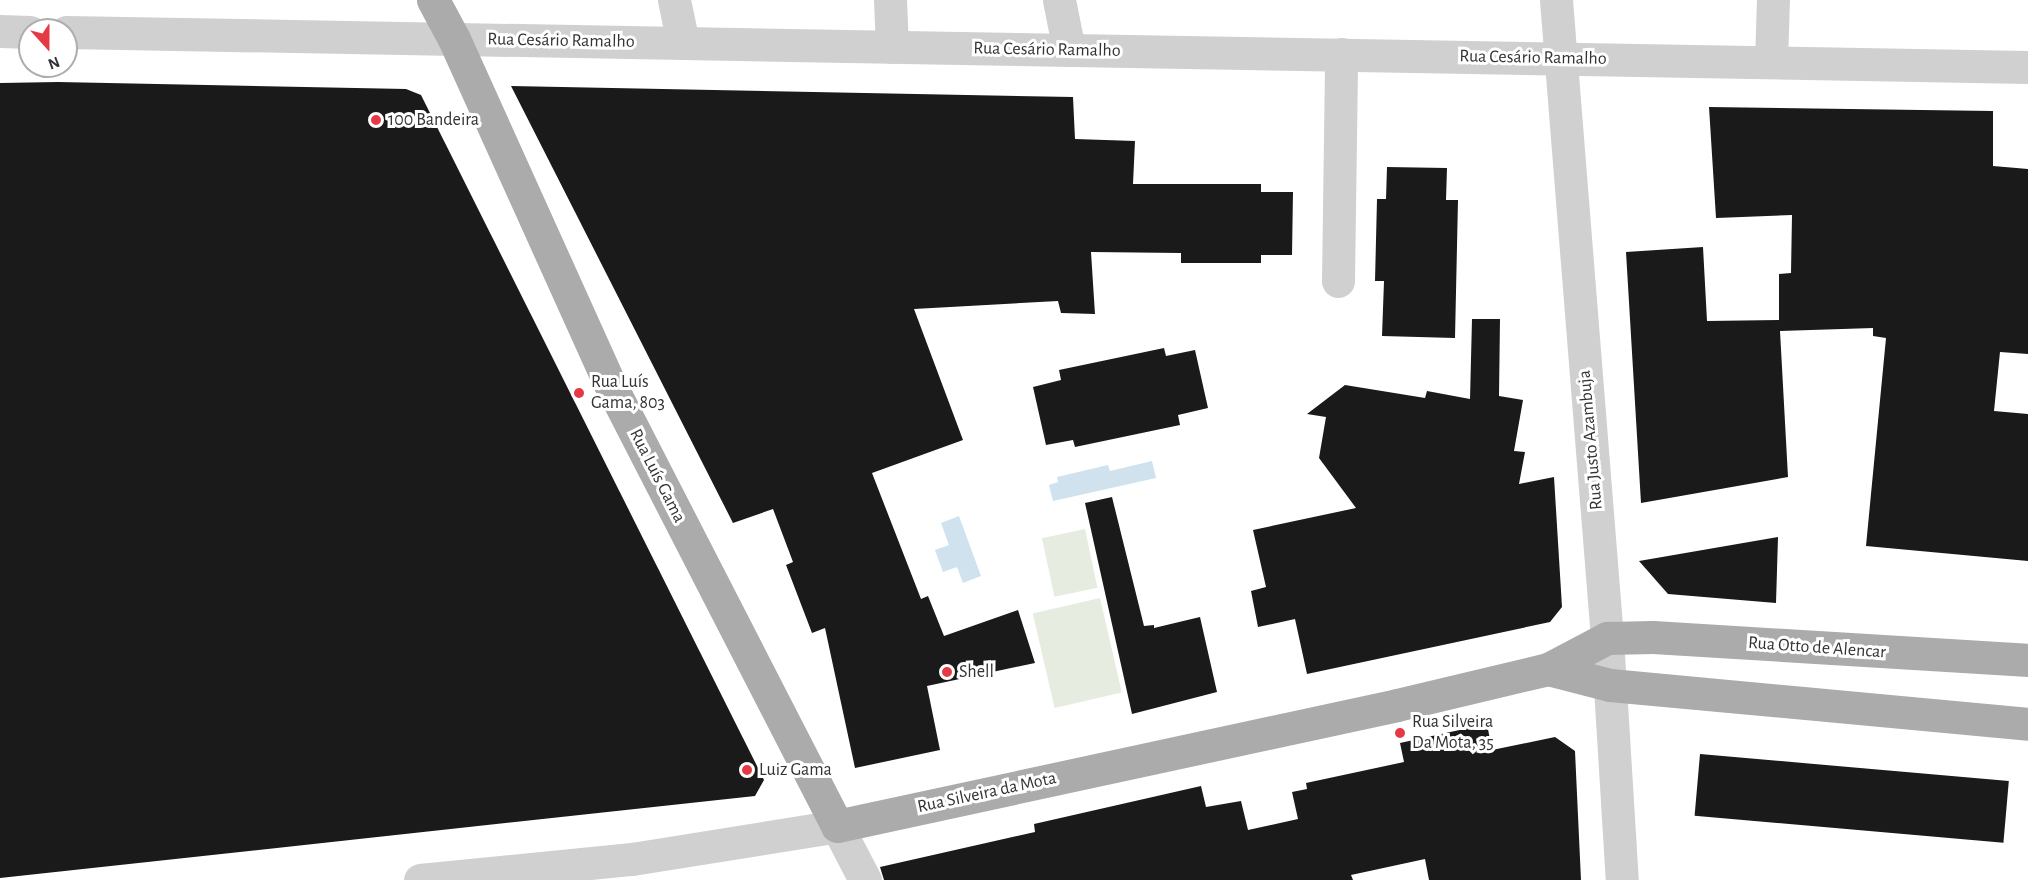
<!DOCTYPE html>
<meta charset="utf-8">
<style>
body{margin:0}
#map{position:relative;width:2028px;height:880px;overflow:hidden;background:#fff;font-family:"Alegreya Sans",sans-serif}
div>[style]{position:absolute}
.green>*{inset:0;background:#e6ecdf;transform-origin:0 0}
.water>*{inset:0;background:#cfe2ee}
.building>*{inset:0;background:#1a1a1a;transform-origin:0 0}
.minor>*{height:33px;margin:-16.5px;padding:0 16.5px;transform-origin:16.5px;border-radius:16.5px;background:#d0d0d0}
.major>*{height:33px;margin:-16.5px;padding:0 16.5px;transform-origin:16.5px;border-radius:16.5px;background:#ababab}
.dots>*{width:16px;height:16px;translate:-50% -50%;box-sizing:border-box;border:3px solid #fff;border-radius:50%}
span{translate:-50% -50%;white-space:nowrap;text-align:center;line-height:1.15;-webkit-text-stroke:6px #fff;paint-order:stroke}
.street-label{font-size:18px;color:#333}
.poi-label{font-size:18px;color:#333}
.left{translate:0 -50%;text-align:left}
.north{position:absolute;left:18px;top:18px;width:60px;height:60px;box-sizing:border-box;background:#fff;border:2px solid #adadad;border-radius:50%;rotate:159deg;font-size:16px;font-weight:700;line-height:24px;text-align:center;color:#333}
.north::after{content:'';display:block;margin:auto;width:21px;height:27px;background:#e63946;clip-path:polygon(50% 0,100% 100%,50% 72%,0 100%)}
</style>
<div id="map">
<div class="green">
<div style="left:1085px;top:529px;width:60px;height:44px;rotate:78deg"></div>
<div style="left:1100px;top:598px;width:97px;height:69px;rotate:77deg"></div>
</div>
<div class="water">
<div style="clip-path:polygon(1152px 461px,1156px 478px,1053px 501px,1049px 485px,1058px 482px,1057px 477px,1108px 465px,1110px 471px)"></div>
<div style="clip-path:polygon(959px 516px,981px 576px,963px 583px,957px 567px,943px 572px,935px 550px,949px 545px,941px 523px)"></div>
</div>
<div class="building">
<div style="clip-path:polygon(58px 82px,406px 89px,421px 95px,764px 780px,755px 796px,0 878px,0 83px)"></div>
<div style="clip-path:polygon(511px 86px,1073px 97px,1075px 139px,1135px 141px,1133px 184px,1261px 184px,1261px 192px,1293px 192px,1292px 255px,1261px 255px,1261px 263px,1181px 263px,1181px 253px,1091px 252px,1095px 314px,1061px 313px,1058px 301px,914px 309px,963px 440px,872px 473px,921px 599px,928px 596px,944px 636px,1018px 610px,1035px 663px,927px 686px,940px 750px,855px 768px,825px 628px,812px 633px,786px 565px,793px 562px,773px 509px,733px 523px)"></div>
<div style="clip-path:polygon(1709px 107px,1993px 111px,1993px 166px,2028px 169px,2028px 354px,2000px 352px,1994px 411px,2028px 414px,2028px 561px,1866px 546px,1886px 338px,1873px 336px,1873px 328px,1780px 331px,1788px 477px,1641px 503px,1626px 252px,1703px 247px,1707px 321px,1779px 320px,1779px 274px,1791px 273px,1792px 215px,1716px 218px)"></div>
<div style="clip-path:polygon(1387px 167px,1447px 168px,1446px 200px,1458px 200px,1455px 338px,1382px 336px,1384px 281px,1375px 281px,1377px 199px,1386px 199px)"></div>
<div style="clip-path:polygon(1472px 319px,1500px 319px,1499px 396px,1523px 400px,1514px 451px,1525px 452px,1519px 484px,1554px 477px,1562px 607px,1550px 622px,1307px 674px,1295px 619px,1258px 627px,1251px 591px,1266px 587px,1253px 530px,1356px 508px,1319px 458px,1326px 417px,1307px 414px,1345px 385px,1425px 398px,1427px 391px,1470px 399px)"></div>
<div style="clip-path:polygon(1164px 348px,1166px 356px,1195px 350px,1208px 408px,1178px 415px,1180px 425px,1075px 447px,1073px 440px,1046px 445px,1033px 387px,1061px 380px,1059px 370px)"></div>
<div style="clip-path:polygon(1112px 497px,1144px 626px,1154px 625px,1154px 628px,1200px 617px,1217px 692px,1132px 714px,1085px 503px)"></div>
<div style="clip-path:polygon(1778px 537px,1776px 603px,1668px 594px,1639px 561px)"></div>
<div style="clip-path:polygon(1487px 724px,1492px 750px,1555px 737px,1575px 751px,1581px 880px,1429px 880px,1425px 859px,1351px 875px,1353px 880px,884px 880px,880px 867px,1035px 832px,1034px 824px,1201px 786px,1206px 807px,1241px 801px,1248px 830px,1298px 819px,1292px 792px,1307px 789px,1306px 783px,1404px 762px,1400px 743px)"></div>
<div style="left:1700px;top:754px;width:310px;height:62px;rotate:5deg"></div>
</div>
<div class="minor">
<div style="left:674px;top:0;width:44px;rotate:78.2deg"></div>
<div style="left:890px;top:0;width:47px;rotate:87.6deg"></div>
<div style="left:1059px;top:0;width:51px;rotate:78.7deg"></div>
<div style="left:1556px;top:0;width:640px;rotate:85.43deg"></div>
<div style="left:1607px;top:638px;width:242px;rotate:86.5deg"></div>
<div style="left:0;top:31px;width:30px;rotate:2deg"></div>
<div style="left:66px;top:32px;width:1962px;rotate:1.02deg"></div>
<div style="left:1771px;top:62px;width:62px;rotate:-88.2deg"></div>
<div style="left:1338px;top:281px;width:227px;rotate:-89.2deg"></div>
<div style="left:420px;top:880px;width:213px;rotate:-5.7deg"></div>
<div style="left:632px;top:859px;width:208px;rotate:-9.1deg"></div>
<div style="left:837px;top:826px;width:61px;rotate:62.6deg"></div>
</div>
<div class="major">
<div style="left:433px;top:0;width:44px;rotate:61.7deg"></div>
<div style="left:454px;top:39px;width:376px;rotate:65.7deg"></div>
<div style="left:609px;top:382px;width:499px;rotate:62.8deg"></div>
<div style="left:837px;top:826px;width:573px;rotate:-12.19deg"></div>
<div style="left:1397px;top:705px;width:155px;rotate:-13.4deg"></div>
<div style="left:1548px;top:669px;width:67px;rotate:-27.7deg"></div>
<div style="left:1607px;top:638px;width:46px;rotate:-1.2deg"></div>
<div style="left:1653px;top:637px;width:376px;rotate:3.5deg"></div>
<div style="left:1548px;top:669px;width:64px;rotate:14.5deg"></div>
<div style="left:1610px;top:685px;width:420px;rotate:5.3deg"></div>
</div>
<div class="dots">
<div style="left:376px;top:120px;background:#e63946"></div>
<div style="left:579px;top:393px;background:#e63946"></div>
<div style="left:947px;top:672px;background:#e63946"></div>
<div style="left:1400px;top:733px;background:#e63946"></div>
<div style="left:747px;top:770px;background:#e63946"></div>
</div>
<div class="street-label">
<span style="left:561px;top:41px;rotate:1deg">Rua Cesário Ramalho</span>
<span style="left:1047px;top:50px;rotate:1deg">Rua Cesário Ramalho</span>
<span style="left:1533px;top:58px;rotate:1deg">Rua Cesário Ramalho</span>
<span style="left:1591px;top:440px;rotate:-95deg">Rua Justo Azambuja</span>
<span style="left:657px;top:476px;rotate:63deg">Rua Luís Gama</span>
<span style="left:1817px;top:648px;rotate:4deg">Rua Otto de Alencar</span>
<span style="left:987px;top:793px;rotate:-12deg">Rua Silveira da Mota</span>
</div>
<div class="poi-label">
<span class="left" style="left:388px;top:120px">100 Bandeira</span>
<span class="left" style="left:591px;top:393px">Rua Luís<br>Gama, 803</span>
<span class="left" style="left:959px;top:672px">Shell</span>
<span class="left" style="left:1412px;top:733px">Rua Silveira<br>Da Mota, 35</span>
<span class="left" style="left:759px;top:770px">Luiz Gama</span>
</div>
<div class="north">N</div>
</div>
